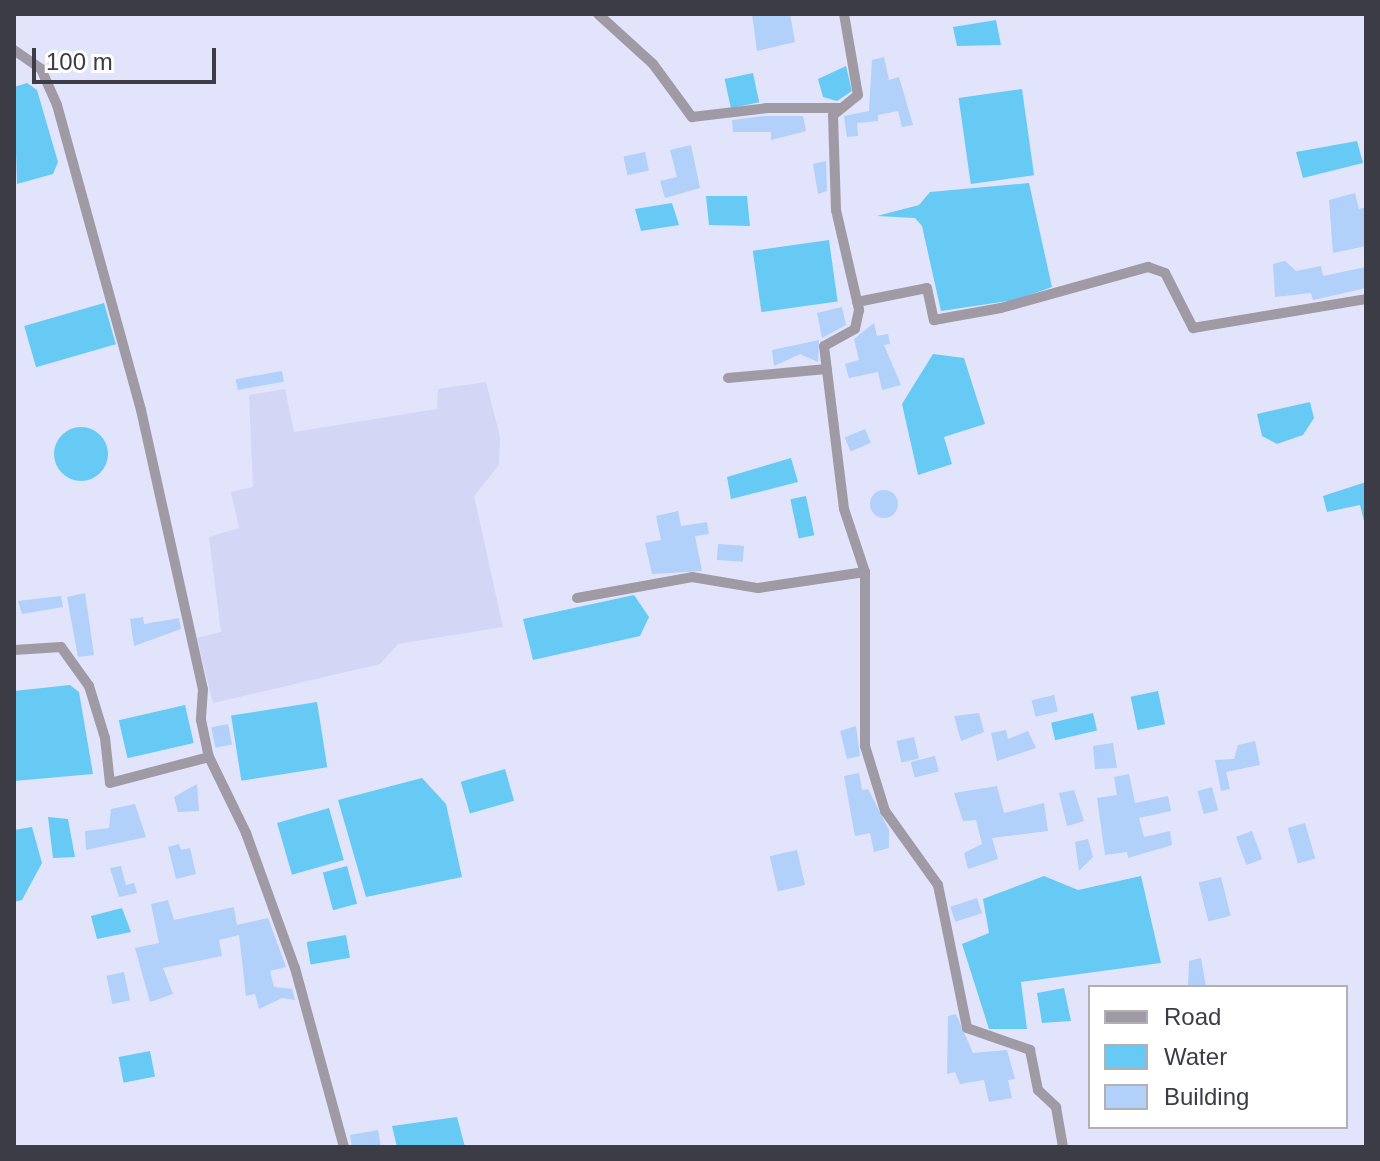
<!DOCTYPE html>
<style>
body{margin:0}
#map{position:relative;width:1380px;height:1161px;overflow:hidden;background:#e2e4fc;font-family:Helvetica,sans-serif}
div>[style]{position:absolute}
.built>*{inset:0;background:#d3d6f4}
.water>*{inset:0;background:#66caf5;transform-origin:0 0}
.round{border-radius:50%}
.building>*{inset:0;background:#b1d0fa;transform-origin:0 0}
.street>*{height:10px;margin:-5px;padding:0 5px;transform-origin:5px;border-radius:5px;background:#9f9aa4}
span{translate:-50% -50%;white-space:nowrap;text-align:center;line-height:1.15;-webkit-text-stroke:6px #fff;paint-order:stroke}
.frame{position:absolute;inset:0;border:16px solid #3b3c45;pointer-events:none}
.legend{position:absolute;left:1088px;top:985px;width:260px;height:144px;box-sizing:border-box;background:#fff;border:2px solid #b1b1b5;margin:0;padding:10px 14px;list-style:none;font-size:24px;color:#3b3c45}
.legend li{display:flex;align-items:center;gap:16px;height:40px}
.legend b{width:40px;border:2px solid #b1b1b5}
.scale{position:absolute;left:32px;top:48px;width:184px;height:36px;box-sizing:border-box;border:4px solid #3b3c45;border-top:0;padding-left:10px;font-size:24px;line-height:28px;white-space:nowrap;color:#3b3c45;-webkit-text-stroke:6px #fff;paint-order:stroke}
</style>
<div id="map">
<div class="built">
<div style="clip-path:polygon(486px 382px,500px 437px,499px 465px,474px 496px,503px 627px,398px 644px,380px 664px,213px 703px,197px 638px,221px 632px,209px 537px,239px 528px,231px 492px,253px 487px,249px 395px,285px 389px,294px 432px,437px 409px,438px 389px)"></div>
</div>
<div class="water">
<div style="clip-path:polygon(996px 20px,1001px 45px,957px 46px,953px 27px)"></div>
<div style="clip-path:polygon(846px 66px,852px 91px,837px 101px,823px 97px,818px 79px)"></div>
<div style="left:753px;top:73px;width:30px;height:29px;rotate:78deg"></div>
<div style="clip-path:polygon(27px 83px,37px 90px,58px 162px,53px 174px,17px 184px,14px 87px)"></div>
<div style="left:1022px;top:89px;width:87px;height:64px;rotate:82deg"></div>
<div style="clip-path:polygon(1357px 141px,1363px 163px,1303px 178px,1296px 152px)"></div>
<div style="clip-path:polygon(1029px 183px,1052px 287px,1015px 300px,941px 311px,922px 226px,915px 218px,877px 216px,919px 205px,930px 192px)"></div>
<div style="clip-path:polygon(706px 196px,747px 196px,750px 226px,709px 225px)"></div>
<div style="clip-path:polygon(672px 203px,679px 225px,641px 231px,635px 209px)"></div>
<div style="left:829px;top:240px;width:62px;height:77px;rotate:82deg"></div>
<div style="left:104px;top:303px;width:43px;height:83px;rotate:74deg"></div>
<div style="clip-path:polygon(933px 354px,964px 358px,985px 424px,944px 437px,952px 464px,918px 475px,902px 404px)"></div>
<div style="clip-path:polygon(1310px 402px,1314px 418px,1303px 435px,1277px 444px,1262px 436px,1257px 414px)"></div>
<div class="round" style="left:54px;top:427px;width:54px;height:54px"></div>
<div style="clip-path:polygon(791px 458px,798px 482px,731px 499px,727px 477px)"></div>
<div style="clip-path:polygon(1366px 482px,1366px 529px,1360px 505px,1327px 512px,1323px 496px)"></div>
<div style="left:806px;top:496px;width:40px;height:16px;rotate:78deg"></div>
<div style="clip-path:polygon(634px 595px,649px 617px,640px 636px,533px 660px,523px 619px)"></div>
<div style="clip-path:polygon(70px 685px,79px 692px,93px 774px,14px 781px,14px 691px)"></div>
<div style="left:1158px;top:691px;width:34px;height:28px;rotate:78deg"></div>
<div style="left:317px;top:702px;width:66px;height:87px;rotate:81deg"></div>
<div style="left:185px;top:705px;width:39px;height:68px;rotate:77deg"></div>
<div style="left:1093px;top:713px;width:18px;height:43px;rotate:77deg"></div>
<div style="left:505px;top:769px;width:33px;height:46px;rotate:74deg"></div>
<div style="clip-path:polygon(422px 778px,446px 804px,462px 877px,366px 897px,338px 800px)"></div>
<div style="left:329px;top:808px;width:54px;height:54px;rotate:74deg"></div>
<div style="clip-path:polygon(48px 817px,68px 819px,75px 857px,53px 858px)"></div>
<div style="clip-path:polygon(32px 827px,42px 863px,22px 900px,14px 902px,14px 830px)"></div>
<div style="left:347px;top:866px;width:39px;height:25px;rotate:75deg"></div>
<div style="clip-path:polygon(1044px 876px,1078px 890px,1141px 876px,1161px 963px,1021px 982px,1027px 1029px,989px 1029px,962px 944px,989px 933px,983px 899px)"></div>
<div style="clip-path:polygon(122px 908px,131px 932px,97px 939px,91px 916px)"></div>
<div style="left:346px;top:935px;width:23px;height:40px;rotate:80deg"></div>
<div style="clip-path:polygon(1064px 988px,1071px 1021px,1042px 1023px,1037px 993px)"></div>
<div style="left:150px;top:1051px;width:26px;height:32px;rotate:79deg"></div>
<div style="clip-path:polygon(457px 1117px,465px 1147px,397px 1147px,392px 1126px)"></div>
</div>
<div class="building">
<div style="clip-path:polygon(752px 14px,790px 14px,795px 42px,757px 51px)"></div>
<div style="clip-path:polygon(884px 57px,889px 80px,899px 77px,913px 125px,902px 127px,898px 111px,878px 115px,878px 121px,857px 123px,858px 136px,847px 137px,844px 116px,869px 111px,872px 60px)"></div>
<div style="clip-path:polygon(765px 116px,803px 116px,806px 131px,771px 140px,771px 132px,733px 132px,732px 120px)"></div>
<div style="clip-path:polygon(691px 145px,700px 188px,665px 198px,660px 181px,677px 177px,670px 150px)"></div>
<div style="left:645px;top:152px;width:19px;height:22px;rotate:78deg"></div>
<div style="clip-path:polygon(826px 161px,827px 191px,818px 194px,813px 164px)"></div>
<div style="clip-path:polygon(1355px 193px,1359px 209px,1366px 207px,1366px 246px,1333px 253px,1329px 200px)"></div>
<div style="clip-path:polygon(1285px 261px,1296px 271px,1321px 266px,1323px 276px,1366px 267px,1366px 288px,1313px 300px,1311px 293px,1275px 297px,1273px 264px)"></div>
<div style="clip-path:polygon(842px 307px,846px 325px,822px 338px,817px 313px)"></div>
<div style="clip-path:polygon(874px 323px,877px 336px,888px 334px,890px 344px,884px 345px,901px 385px,882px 390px,878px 372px,849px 378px,845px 364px,859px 360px,854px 339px)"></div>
<div style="clip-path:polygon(819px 340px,818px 362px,800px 354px,774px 366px,772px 350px)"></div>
<div style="left:282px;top:371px;width:11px;height:47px;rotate:80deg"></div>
<div style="left:865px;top:429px;width:15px;height:22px;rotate:67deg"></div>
<div class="round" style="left:870px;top:490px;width:28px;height:28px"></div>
<div style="clip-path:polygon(678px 511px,681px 526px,707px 522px,709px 534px,695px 536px,702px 571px,652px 574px,645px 543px,661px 540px,656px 516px)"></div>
<div style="left:718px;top:544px;width:26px;height:16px;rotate:4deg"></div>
<div style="clip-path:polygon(85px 593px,94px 655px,78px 657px,67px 597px)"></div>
<div style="clip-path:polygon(61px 596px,63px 607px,22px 614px,18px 601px)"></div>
<div style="clip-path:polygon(143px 617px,144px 624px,179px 618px,181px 629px,134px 646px,130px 619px)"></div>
<div style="left:1054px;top:695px;width:17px;height:23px;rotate:77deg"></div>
<div style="clip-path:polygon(979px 713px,984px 732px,961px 741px,954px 716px)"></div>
<div style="left:228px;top:724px;width:21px;height:17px;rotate:79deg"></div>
<div style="clip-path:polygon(856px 726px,860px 756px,847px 759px,840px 731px)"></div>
<div style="clip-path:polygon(1006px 730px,1008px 739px,1028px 731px,1036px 748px,997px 761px,991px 733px)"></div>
<div style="left:914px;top:737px;width:22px;height:18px;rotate:77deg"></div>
<div style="clip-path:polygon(1255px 741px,1260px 765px,1226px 772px,1230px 789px,1221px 791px,1215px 760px,1234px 759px,1238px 745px)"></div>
<div style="clip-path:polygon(1113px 743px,1117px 768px,1095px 769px,1093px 746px)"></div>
<div style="left:935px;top:756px;width:16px;height:25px;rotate:76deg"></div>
<div style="clip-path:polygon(859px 773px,862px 790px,868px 789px,889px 830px,889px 848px,874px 852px,870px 833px,855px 836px,844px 776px)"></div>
<div style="clip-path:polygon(1129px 774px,1135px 803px,1168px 796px,1171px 811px,1139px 818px,1144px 837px,1170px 831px,1172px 845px,1128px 858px,1127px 852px,1105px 855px,1097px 798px,1117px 795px,1114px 777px)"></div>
<div style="clip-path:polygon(197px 784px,199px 811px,178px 812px,174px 797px)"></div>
<div style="clip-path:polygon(997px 786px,1004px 813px,1044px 803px,1048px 831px,992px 838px,998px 859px,968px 869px,964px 853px,982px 844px,976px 820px,963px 821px,954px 793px)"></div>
<div style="left:1212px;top:787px;width:24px;height:15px;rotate:75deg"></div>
<div style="clip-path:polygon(1074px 790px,1084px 821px,1067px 826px,1059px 793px)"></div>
<div style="clip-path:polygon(135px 804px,146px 837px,86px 850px,85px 831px,109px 828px,111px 809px)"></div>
<div style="left:1305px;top:823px;width:37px;height:18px;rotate:74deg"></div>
<div style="left:1252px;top:831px;width:30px;height:17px;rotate:70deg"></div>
<div style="clip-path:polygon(1088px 839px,1093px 857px,1079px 871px,1075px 842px)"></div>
<div style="clip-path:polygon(179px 844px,181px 850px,190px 848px,196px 874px,176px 879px,168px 847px)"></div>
<div style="left:797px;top:850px;width:36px;height:28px;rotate:77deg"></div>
<div style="clip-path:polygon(121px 866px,126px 885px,134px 883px,137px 893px,119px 897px,110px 868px)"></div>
<div style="left:1221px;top:877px;width:40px;height:23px;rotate:76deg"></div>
<div style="left:977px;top:898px;width:16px;height:28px;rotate:72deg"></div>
<div style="clip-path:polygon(168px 900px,174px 920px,234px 907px,237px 925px,268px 918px,286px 967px,270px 971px,274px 987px,292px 989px,295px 1000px,282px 998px,259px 1009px,255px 994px,246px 996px,239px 935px,219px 940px,222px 956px,163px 968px,173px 994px,150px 1002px,135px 948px,159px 943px,151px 904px)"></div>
<div style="clip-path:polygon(1201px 958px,1206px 987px,1188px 987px,1189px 961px)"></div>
<div style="left:124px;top:972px;width:29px;height:18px;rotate:78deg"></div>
<div style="clip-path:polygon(956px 1014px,973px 1053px,1007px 1050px,1015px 1079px,1008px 1080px,1012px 1098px,989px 1102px,984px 1080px,960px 1084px,955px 1072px,947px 1074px,948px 1016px)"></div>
<div style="clip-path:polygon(378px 1130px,381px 1147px,352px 1147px,350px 1135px)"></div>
</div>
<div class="street">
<div style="left:598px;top:14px;width:74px;rotate:42.3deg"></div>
<div style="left:653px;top:64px;width:66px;rotate:53.7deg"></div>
<div style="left:692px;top:117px;width:76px;rotate:-6.8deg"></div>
<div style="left:767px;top:108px;width:74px"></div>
<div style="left:844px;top:14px;width:82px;rotate:80.2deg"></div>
<div style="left:858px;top:95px;width:32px;rotate:141deg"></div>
<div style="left:833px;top:115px;width:95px;rotate:88.2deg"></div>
<div style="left:836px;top:210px;width:103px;rotate:77deg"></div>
<div style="left:859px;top:310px;width:19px;rotate:102deg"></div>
<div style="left:855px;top:329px;width:35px;rotate:151deg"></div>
<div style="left:824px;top:346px;width:164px;rotate:83deg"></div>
<div style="left:844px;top:509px;width:66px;rotate:71.6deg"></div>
<div style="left:14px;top:50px;width:33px;rotate:35deg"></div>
<div style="left:41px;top:69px;width:39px;rotate:66deg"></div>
<div style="left:57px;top:105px;width:316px;rotate:74.6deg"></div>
<div style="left:141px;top:410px;width:286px;rotate:77.5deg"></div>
<div style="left:203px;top:689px;width:31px;rotate:94deg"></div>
<div style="left:201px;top:720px;width:38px;rotate:78deg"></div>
<div style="left:209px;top:757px;width:85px;rotate:64deg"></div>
<div style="left:246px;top:833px;width:144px;rotate:70.1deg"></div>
<div style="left:295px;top:968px;width:186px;rotate:74.7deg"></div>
<div style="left:857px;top:302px;width:71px;rotate:-11.3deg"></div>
<div style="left:927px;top:288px;width:33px;rotate:78deg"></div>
<div style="left:934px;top:320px;width:68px;rotate:-10.2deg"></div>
<div style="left:1001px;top:308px;width:153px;rotate:-15.6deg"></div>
<div style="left:1148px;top:267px;width:18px;rotate:19deg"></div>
<div style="left:1165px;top:273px;width:62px;rotate:63deg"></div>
<div style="left:1193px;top:328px;width:175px;rotate:-9.5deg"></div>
<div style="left:728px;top:378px;width:99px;rotate:-5.2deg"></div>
<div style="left:577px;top:598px;width:117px;rotate:-10.3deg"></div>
<div style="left:692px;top:577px;width:67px;rotate:9.5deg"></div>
<div style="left:758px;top:588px;width:108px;rotate:-8.5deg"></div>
<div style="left:865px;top:572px;width:174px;rotate:90deg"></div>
<div style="left:865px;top:746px;width:68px;rotate:72.9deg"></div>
<div style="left:885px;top:811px;width:91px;rotate:54.4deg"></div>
<div style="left:938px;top:885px;width:146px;rotate:78.5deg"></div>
<div style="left:967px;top:1028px;width:67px;rotate:19.2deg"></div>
<div style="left:1030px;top:1050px;width:41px;rotate:78.7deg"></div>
<div style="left:1038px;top:1090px;width:25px;rotate:43deg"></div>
<div style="left:1056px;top:1107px;width:41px;rotate:80.1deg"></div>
<div style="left:14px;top:650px;width:47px;rotate:-3.7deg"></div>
<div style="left:61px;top:647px;width:48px;rotate:54.3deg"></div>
<div style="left:89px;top:686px;width:54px;rotate:72.9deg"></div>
<div style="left:105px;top:738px;width:45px;rotate:83.7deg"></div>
<div style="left:110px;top:783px;width:102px;rotate:-14.7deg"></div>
</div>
<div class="frame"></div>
<ul class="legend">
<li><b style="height:10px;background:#9f9aa4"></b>Road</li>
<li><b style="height:22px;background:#66caf5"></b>Water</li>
<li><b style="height:22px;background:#b1d0fa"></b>Building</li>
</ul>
<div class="scale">100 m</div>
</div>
